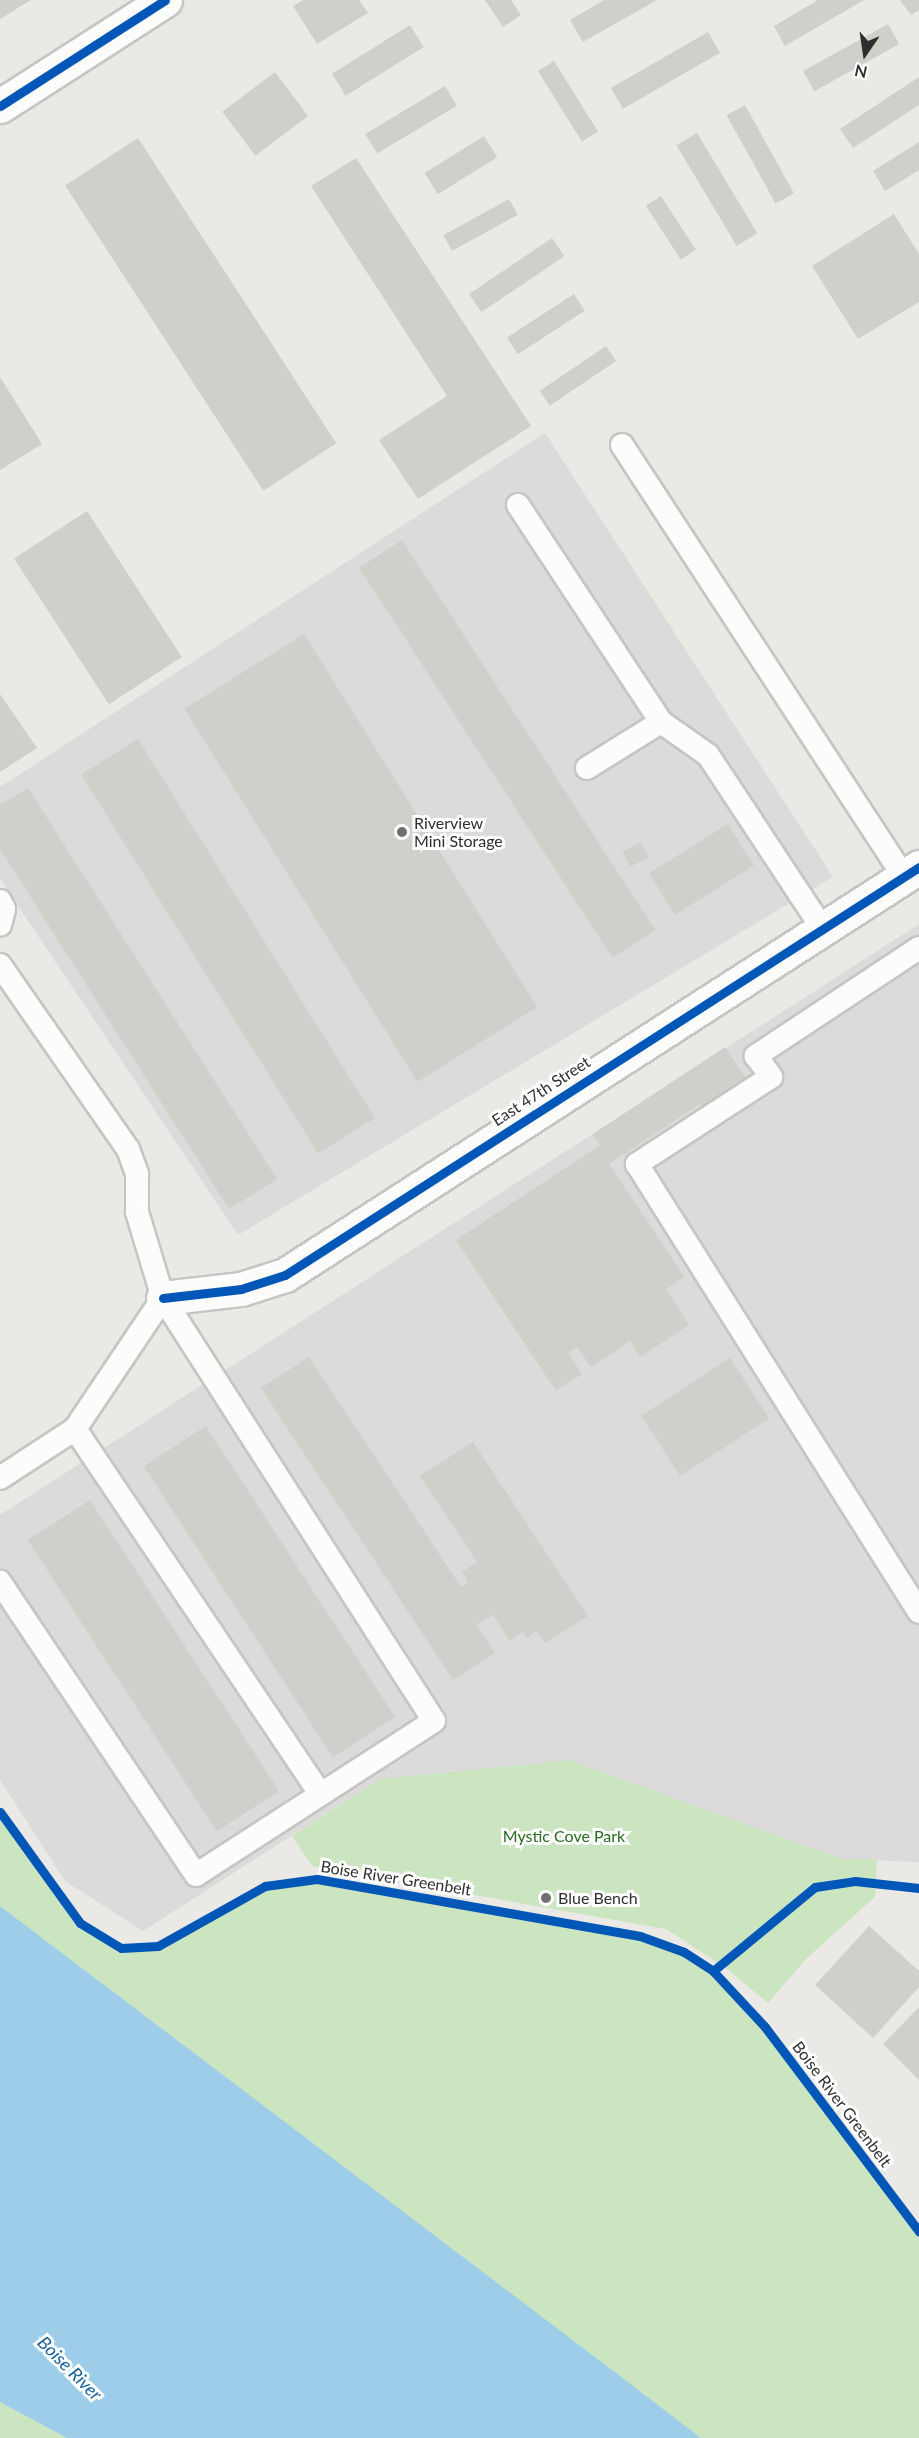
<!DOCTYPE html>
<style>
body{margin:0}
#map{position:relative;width:919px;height:2438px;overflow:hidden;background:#ebe9e5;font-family:Lato,sans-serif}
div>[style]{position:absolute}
.industrial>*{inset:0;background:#dcdadb}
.green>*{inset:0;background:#cbe5c0}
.water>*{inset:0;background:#9dcde8}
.building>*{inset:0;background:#d0cfcb;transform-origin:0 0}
.roads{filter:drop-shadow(2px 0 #c6c5c4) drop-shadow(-2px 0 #c6c5c4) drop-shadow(0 2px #c6c5c4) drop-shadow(0 -2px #c6c5c4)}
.lane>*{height:22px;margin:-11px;padding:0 11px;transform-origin:11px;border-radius:11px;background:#fcfcfb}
.street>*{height:33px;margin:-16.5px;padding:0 16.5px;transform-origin:16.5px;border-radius:16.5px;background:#fcfcfb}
.cycleway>*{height:9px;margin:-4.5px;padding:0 4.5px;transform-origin:4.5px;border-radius:4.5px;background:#0057b8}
.dots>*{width:16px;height:16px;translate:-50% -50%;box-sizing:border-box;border:3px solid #fff;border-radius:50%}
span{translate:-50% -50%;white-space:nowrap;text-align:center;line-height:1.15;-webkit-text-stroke:6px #fff;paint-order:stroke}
.poi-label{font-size:16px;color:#2e2e2e}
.left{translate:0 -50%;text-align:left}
.street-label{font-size:16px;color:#2e2e2e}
.park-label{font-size:16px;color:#276920}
.water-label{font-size:18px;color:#165f9a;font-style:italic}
.north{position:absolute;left:835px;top:24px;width:60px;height:60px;-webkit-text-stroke:4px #fff;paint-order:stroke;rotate:193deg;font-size:16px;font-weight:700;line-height:24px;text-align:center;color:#2e2e2e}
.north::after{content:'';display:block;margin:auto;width:21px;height:27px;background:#2e2e2e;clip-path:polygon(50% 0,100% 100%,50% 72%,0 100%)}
</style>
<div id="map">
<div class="industrial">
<div style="clip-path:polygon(545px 433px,833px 877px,238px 1235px,0 879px,0 787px)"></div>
<div style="clip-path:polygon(919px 924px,919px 1862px,842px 1859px,569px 1760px,380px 1779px,143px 1931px,65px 1881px,0 1780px,0 1515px)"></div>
</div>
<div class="green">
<div style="clip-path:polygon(569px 1760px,842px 1859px,877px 1859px,875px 1897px,807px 1958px,768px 2003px,727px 1969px,666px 1929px,312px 1866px,292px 1836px,380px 1779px)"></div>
<div style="clip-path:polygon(0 1812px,80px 1923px,121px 1948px,158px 1946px,265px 1886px,317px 1879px,640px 1936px,684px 1952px,713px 1971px,790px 2058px,919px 2231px,919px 2438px,701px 2438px,0 1906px)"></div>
<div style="clip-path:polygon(0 2402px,67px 2438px,0 2438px)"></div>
</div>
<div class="water">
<div style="clip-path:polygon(0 1906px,616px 2373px,701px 2438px,67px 2438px,0 2402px)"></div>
</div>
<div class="building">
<div style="clip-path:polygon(0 0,31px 0,0 19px)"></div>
<div style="clip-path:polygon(303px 0,359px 0,368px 13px,317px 44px,293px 6px)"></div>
<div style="clip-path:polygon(485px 0,511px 0,521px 15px,503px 27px)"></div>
<div style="clip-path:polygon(604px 0,657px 0,583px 42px,570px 20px)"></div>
<div style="clip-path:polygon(818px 0,864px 0,785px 46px,774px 26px)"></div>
<div style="clip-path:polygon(900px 0,919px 0,919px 10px,911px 15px)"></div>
<div style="left:888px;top:24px;width:23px;height:97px;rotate:61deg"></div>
<div style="left:410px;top:25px;width:26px;height:92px;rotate:58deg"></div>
<div style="left:708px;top:32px;width:24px;height:112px;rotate:60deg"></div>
<div style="left:554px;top:61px;width:83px;height:19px;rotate:58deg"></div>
<div style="left:275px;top:72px;width:55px;height:66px;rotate:53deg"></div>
<div style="clip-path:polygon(919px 77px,919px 105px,853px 148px,840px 129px)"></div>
<div style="left:445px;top:86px;width:23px;height:93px;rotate:59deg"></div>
<div style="left:745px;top:105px;width:101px;height:21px;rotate:61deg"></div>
<div style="left:697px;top:133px;width:117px;height:24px;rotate:59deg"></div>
<div style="left:484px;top:136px;width:25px;height:70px;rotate:58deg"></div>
<div style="left:138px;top:138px;width:364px;height:87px;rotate:57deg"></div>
<div style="clip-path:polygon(919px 142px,919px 170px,885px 191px,873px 171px)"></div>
<div style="clip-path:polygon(356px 158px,531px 426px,418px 499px,379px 440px,447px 396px,311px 186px)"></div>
<div style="left:661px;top:196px;width:64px;height:18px;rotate:57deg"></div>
<div style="left:509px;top:199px;width:18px;height:75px;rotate:61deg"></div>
<div style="clip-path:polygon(894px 214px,919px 254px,919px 302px,858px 339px,812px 266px)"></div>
<div style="left:552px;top:238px;width:22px;height:100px;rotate:56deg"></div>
<div style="left:574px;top:294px;width:20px;height:80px;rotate:57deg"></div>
<div style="left:606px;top:346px;width:18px;height:80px;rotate:56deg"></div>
<div style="clip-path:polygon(0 377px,42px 444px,0 470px)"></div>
<div style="left:87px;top:511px;width:174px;height:87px;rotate:57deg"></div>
<div style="left:402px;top:540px;width:465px;height:51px;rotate:57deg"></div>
<div style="left:304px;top:634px;width:440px;height:141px;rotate:58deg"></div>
<div style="clip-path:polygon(0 694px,37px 748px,0 772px)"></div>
<div style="left:138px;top:739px;width:447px;height:67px;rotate:58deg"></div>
<div style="clip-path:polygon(28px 788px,277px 1179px,229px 1209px,0 849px,0 805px)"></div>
<div style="left:728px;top:824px;width:49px;height:93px;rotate:58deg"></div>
<div style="left:641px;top:842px;width:17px;height:21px;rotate:62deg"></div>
<div style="clip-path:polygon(725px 1047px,747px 1080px,703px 1109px,700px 1104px,609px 1164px,684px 1277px,666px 1289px,689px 1325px,640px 1357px,630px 1341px,591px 1367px,577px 1347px,568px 1353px,582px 1374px,556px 1391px,456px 1240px,600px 1145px,593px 1134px)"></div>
<div style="clip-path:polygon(309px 1357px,461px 1587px,468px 1582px,462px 1572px,477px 1562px,420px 1476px,473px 1442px,588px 1616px,545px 1643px,537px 1631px,527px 1638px,523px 1632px,510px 1641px,493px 1615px,477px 1625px,495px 1653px,453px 1680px,261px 1388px)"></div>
<div style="left:730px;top:1358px;width:72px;height:106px;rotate:57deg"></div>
<div style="left:206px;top:1426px;width:347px;height:74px;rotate:57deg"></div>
<div style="left:90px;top:1500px;width:347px;height:74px;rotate:57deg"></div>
<div style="clip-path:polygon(869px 1926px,919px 1971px,919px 1987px,873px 2038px,815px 1985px)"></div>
<div style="clip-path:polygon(919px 2007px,919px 2080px,883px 2044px)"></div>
</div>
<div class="roads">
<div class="lane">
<div style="left:622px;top:445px;width:516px;rotate:56.86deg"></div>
<div style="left:518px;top:505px;width:260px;rotate:56.6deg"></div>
<div style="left:661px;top:722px;width:57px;rotate:35.1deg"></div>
<div style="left:708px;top:755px;width:207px;rotate:56.6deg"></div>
<div style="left:587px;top:768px;width:87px;rotate:-31.9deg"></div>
<div style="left:0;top:901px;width:9px;rotate:63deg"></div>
<div style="left:4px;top:909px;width:16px;rotate:104deg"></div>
<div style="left:919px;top:948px;width:196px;rotate:146.5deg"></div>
<div style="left:756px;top:1056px;width:26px;rotate:54deg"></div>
<div style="left:771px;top:1077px;width:160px;rotate:147deg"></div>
<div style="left:637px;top:1164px;width:529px;rotate:57.81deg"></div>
<div style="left:0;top:965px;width:224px;rotate:55.2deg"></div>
<div style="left:128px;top:1149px;width:27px;rotate:70deg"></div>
<div style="left:137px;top:1174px;width:38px;rotate:90deg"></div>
<div style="left:137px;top:1212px;width:90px;rotate:73.2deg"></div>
<div style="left:163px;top:1298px;width:502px;rotate:57.35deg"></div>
<div style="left:434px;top:1721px;width:283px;rotate:147.1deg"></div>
<div style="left:196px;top:1875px;width:353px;rotate:-123.8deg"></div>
<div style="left:75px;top:1429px;width:440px;rotate:56.1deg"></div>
<div style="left:0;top:1478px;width:90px;rotate:-33.2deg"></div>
<div style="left:75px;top:1429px;width:158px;rotate:-56.1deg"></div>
</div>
<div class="street">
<div style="left:0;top:106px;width:196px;rotate:-32.7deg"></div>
<div style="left:163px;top:1298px;width:79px;rotate:-6.6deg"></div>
<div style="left:241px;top:1289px;width:46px;rotate:-17.7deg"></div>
<div style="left:285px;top:1275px;width:754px;rotate:-32.76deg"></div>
</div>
</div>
<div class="cycleway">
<div style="left:0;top:106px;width:196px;rotate:-32.7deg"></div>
<div style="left:163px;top:1298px;width:79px;rotate:-6.6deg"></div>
<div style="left:241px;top:1289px;width:46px;rotate:-17.7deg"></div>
<div style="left:285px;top:1275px;width:754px;rotate:-32.76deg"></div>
<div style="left:0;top:1812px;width:137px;rotate:54.2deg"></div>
<div style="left:80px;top:1923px;width:48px;rotate:31.4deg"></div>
<div style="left:121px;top:1948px;width:37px;rotate:-3deg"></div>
<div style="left:158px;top:1946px;width:123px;rotate:-29.3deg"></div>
<div style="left:265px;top:1886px;width:52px;rotate:-7.7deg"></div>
<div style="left:317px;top:1879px;width:328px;rotate:10deg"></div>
<div style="left:640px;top:1936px;width:47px;rotate:20deg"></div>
<div style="left:684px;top:1952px;width:35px;rotate:33deg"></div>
<div style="left:713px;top:1971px;width:76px;rotate:47.1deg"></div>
<div style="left:765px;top:2027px;width:256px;rotate:53deg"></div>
<div style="left:713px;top:1971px;width:132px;rotate:-39.5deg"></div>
<div style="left:815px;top:1887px;width:40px;rotate:-8.5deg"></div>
<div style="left:855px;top:1881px;width:64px;rotate:6.2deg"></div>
</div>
<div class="dots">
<div style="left:402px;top:832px;background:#706f6e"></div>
<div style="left:546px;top:1898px;background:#706f6e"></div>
</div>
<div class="poi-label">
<span class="left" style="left:414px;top:832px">Riverview<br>Mini Storage</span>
<span class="left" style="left:558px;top:1898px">Blue Bench</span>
</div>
<div class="street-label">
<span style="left:541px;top:1091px;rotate:-33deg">East 47th Street</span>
<span style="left:396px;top:1878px;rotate:9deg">Boise River Greenbelt</span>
<span style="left:842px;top:2104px;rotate:53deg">Boise River Greenbelt</span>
</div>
<div class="park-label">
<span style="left:564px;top:1836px">Mystic Cove Park</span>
</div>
<div class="water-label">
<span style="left:70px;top:2368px;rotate:45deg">Boise River</span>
</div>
<div class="north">N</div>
</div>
